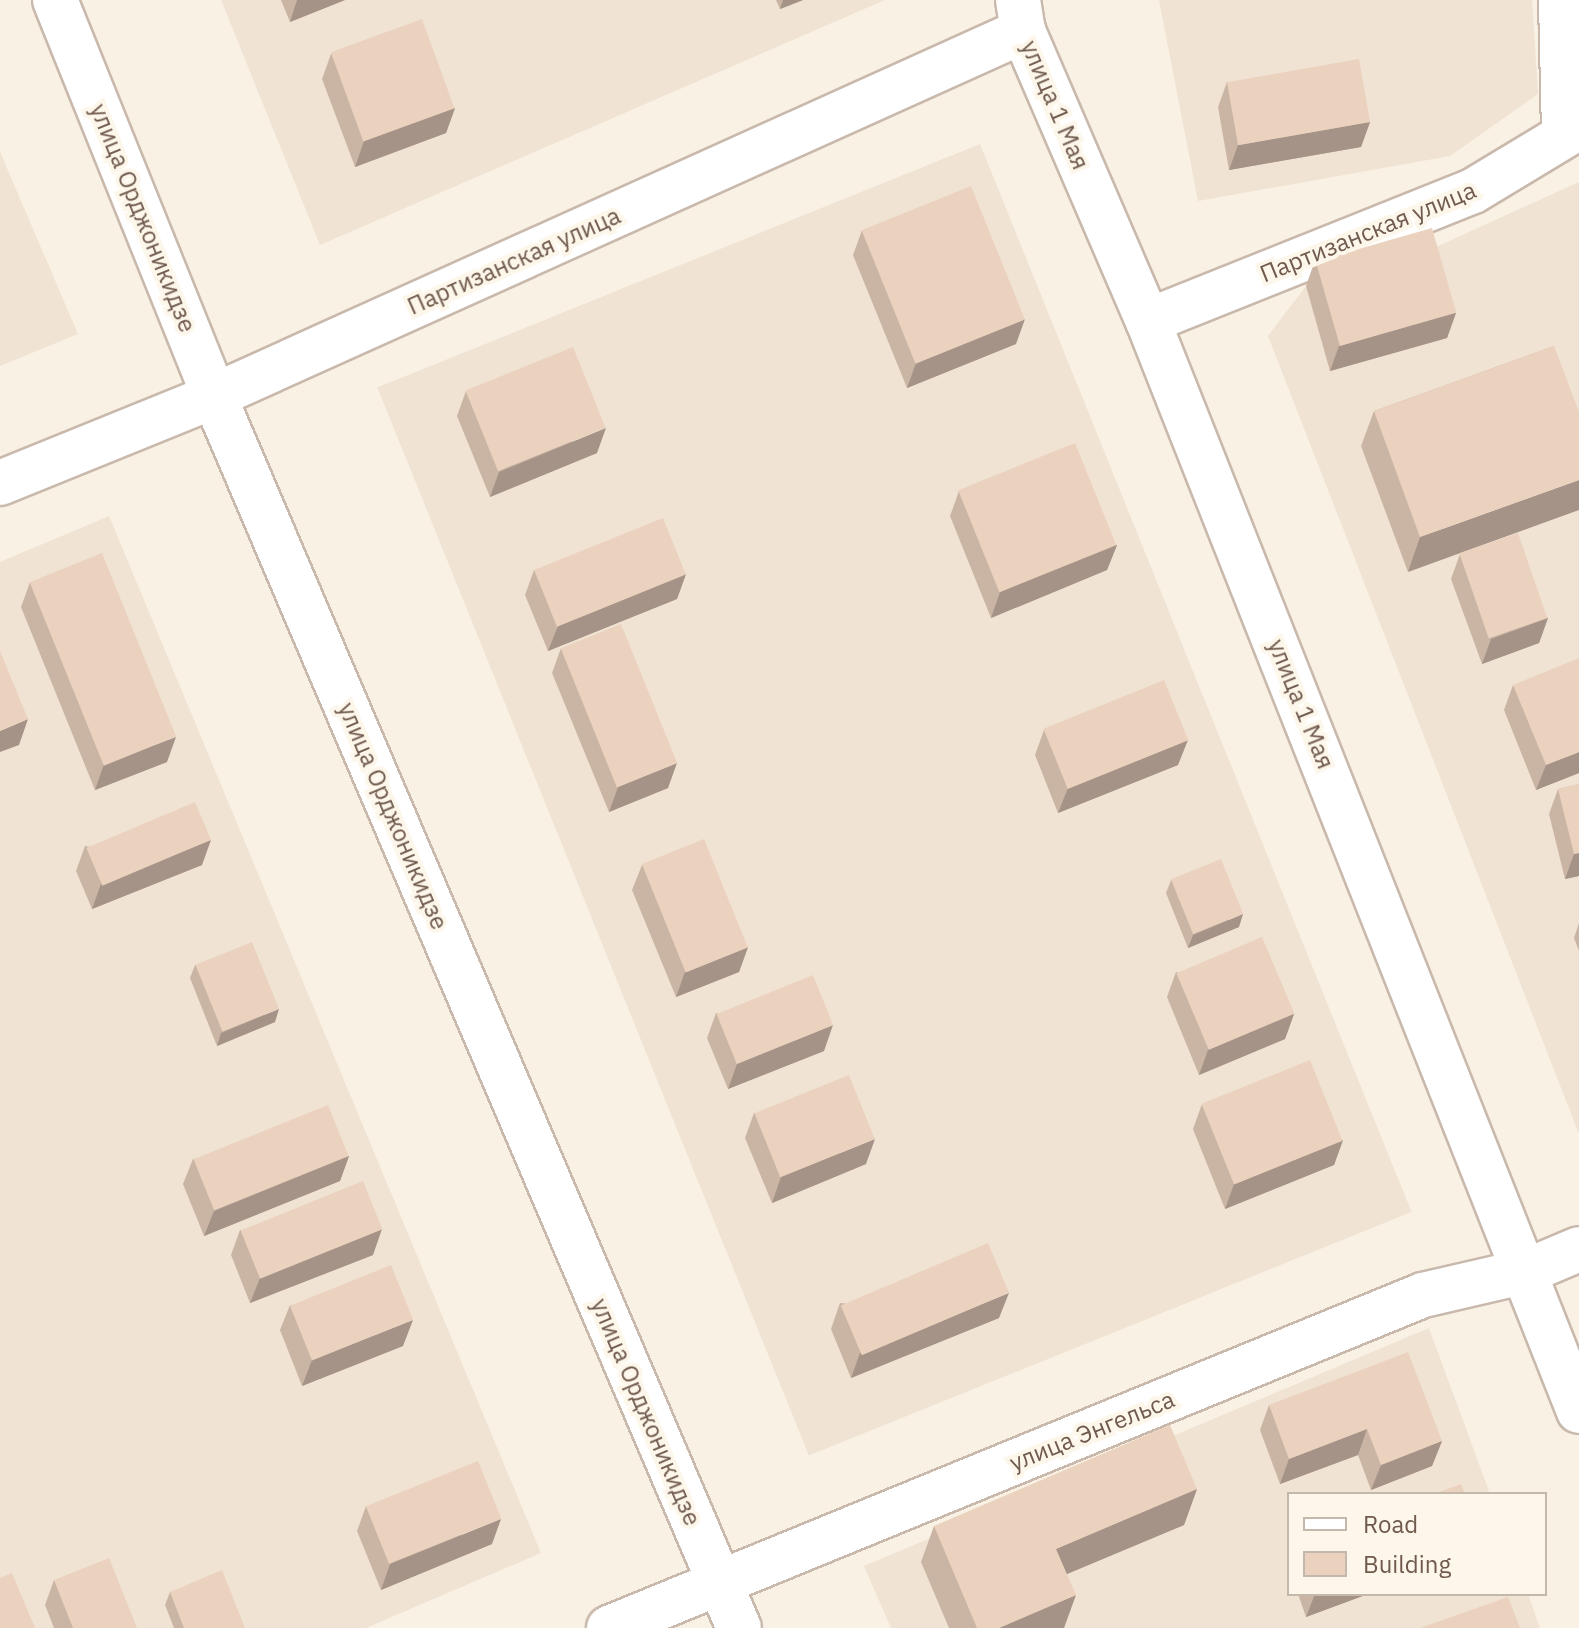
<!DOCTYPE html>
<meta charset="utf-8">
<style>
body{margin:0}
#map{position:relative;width:1579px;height:1628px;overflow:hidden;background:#f9f1e4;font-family:"IBM Plex Sans",sans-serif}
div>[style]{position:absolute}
.residential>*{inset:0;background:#f0e3d3;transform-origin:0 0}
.roads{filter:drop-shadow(2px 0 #c9b9ac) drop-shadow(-2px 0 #c9b9ac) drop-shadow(0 2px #c9b9ac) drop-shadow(0 -2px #c9b9ac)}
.minor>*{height:44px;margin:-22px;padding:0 22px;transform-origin:22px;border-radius:22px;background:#fff}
.secondary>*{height:44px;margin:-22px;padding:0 22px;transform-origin:22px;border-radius:22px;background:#fff}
.wall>*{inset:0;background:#cab5a4}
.shaded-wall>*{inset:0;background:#a49386}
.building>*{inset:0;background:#ebd2bf;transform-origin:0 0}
span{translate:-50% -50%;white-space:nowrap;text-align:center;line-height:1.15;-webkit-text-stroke:8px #fdf6ea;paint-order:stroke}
.street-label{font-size:24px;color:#6f5a4d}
.legend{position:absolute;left:1287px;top:1492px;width:260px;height:104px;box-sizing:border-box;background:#fdf6ea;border:2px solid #c4b8ab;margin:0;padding:10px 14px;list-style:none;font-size:24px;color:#6f5a4d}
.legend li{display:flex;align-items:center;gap:16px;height:40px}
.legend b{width:40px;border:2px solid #c4b8ab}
</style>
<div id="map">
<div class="residential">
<div style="clip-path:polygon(221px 0,885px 0,320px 245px)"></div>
<div style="clip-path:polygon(1159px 0,1532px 0,1538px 94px,1450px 156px,1198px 201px)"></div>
<div style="left:980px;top:144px;width:1152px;height:650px;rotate:68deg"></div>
<div style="clip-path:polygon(0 152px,78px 334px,0 366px)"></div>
<div style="clip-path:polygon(1579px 182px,1579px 1134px,1268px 336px,1306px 286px,1423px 253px)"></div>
<div style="clip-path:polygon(109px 516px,541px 1553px,366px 1628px,0 1628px,0 562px)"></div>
<div style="clip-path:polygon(1429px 1328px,1490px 1494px,1289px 1494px,1289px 1594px,1528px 1594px,1540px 1628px,891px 1628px,864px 1566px)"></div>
</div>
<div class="roads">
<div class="minor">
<div style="left:1018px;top:0;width:31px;rotate:81deg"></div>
<div style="left:1023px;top:31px;width:316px;rotate:66.7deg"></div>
<div style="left:1148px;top:321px;width:1172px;rotate:68.43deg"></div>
<div style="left:1561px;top:0;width:132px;rotate:88.7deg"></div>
<div style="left:1148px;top:321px;width:350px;rotate:-21.8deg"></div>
<div style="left:1473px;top:191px;width:124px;rotate:-31.1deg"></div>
<div style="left:0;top:483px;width:231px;rotate:-22.1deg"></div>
<div style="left:214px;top:396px;width:888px;rotate:-24.28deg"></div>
<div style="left:609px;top:1628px;width:879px;rotate:-22.25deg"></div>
<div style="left:1423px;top:1295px;width:107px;rotate:-13deg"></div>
<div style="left:1527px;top:1271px;width:56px;rotate:-22.9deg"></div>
</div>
<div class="secondary">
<div style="left:55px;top:0;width:427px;rotate:68.1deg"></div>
<div style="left:214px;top:396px;width:1339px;rotate:66.92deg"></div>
</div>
</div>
<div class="wall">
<div style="clip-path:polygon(281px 0,345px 0,290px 22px)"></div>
<div style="clip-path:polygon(776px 0,803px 0,780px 9px)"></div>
<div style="clip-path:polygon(331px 54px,455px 108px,446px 133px,355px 167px,322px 79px)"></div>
<div style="clip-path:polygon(1227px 82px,1370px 122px,1361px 147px,1229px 170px,1218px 107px)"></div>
<div style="clip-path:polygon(862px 230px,1016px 344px,907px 388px,853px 255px)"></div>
<div style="clip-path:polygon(1315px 260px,1456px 313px,1447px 338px,1330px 371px,1306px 286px)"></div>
<div style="clip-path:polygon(1554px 346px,1408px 572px,1361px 446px,1374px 411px)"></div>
<div style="clip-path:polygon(466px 391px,597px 453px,490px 497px,457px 416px)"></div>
<div style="clip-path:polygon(959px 491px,1117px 545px,1107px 570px,991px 618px,950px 516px)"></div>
<div style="clip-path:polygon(1460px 554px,1548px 618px,1539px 643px,1482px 664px,1451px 579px)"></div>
<div style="clip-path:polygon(534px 570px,686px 574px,677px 599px,548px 651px,525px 595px)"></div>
<div style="clip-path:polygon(30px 582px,167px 762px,95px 790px,21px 607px)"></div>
<div style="clip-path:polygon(561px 648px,668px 788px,609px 812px,552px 673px)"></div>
<div style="clip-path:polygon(1513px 685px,1579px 773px,1536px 790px,1504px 710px)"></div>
<div style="clip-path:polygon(1044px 730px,1178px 765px,1058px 813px,1035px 755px)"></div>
<div style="clip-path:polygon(1579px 784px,1579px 876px,1565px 879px,1549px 814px,1558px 789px)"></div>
<div style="clip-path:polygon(85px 846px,202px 865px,92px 909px,76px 871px)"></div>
<div style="clip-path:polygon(642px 865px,748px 947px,739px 972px,676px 997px,632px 890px)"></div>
<div style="clip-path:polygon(1171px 880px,1239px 927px,1188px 948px,1166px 893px)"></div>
<div style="clip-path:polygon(1579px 923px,1579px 951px,1574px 938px)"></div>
<div style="clip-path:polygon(195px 965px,275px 1022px,217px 1046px,190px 978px)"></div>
<div style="clip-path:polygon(1176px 972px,1294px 1014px,1285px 1039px,1199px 1075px,1167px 997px)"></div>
<div style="clip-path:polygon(716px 1013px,824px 1051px,728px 1089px,707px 1038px)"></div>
<div style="clip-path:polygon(1202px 1104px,1343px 1140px,1334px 1165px,1225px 1209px,1193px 1129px)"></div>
<div style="clip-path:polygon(754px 1113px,866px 1164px,772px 1203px,745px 1138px)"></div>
<div style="clip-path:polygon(349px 1156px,340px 1181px,204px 1236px,183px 1184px,193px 1159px)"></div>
<div style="clip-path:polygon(240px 1230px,373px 1255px,250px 1303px,231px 1255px)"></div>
<div style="clip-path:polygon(840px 1303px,999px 1318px,851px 1378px,831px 1329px)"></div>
<div style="clip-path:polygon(290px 1305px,403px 1346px,302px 1386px,280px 1330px)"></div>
<div style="clip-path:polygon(1269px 1405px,1442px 1441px,1432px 1466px,1371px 1490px,1358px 1455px,1280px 1484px,1260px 1430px)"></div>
<div style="clip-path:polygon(1197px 1489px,1184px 1525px,1067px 1574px,1064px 1628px,949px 1628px,921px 1562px,934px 1526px)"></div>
<div style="clip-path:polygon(366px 1506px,492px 1544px,381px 1590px,357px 1531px)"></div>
<div style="clip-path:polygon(54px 1580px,137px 1628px,54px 1628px,45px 1605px)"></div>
<div style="clip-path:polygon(170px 1592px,245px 1628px,174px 1628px,165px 1605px)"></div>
<div style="clip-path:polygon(1298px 1594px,1368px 1594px,1306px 1617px)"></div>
</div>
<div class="shaded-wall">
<div style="clip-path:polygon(297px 0,345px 0,290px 22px)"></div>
<div style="clip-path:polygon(783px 0,803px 0,780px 9px)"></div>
<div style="clip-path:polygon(455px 108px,446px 133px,355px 167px,364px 141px)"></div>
<div style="clip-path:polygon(1370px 122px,1361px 147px,1229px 170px,1238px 145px)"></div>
<div style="clip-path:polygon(1456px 313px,1447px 338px,1330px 371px,1339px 346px)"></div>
<div style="clip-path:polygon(1025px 319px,1016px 344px,907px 388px,916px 363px)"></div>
<div style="clip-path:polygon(606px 428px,597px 453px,490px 497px,499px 472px)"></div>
<div style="clip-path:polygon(1579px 480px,1579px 510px,1408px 572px,1420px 537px)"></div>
<div style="clip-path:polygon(1117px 545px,1107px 570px,991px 618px,1000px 592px)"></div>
<div style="clip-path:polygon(686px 574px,677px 599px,548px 651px,558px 626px)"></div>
<div style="clip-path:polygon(1548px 618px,1539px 643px,1482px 664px,1491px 639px)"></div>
<div style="clip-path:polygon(28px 719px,19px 745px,0 752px,0 731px)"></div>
<div style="clip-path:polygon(176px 737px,167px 762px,95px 790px,104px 764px)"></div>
<div style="clip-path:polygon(1188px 740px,1178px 765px,1058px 813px,1068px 788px)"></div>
<div style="clip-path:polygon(1579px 752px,1579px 773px,1536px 790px,1546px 765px)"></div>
<div style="clip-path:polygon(677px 763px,668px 788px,609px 812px,618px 787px)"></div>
<div style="clip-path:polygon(211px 840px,202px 865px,92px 909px,101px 884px)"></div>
<div style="clip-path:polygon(1579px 853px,1579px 876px,1565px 879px,1574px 854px)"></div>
<div style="clip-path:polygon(1243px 914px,1239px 927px,1188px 948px,1193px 935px)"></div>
<div style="clip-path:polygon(748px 947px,739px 972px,676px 997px,685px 972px)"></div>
<div style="clip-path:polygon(279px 1009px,275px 1022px,217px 1046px,221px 1033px)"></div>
<div style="clip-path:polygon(1294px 1014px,1285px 1039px,1199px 1075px,1208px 1050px)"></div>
<div style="clip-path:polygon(833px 1025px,824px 1051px,728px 1089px,737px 1064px)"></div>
<div style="clip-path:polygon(875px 1139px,866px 1164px,772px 1203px,781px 1177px)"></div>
<div style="clip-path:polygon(1343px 1140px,1334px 1165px,1225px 1209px,1234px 1184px)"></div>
<div style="clip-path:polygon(349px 1156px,340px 1181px,204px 1236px,214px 1211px)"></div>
<div style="clip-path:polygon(382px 1229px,373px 1255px,250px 1303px,260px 1278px)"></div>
<div style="clip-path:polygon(1009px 1293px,999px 1318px,851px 1378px,860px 1353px)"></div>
<div style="clip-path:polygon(413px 1320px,403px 1346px,302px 1386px,312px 1360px)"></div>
<div style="clip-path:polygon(1367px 1429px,1358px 1455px,1280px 1484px,1289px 1459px)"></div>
<div style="clip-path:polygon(1442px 1441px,1432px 1466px,1371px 1490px,1381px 1465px)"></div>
<div style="clip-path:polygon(1197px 1489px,1184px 1525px,1043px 1584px,1056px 1549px)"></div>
<div style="clip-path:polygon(501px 1519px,492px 1544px,381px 1590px,390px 1564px)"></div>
<div style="clip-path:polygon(1315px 1594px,1368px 1594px,1306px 1617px)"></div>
<div style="clip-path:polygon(1076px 1595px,1064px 1628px,999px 1628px)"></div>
</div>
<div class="building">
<div style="left:422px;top:19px;width:95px;height:97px;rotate:70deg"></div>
<div style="left:1359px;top:59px;width:64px;height:134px;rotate:80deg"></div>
<div style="left:971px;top:186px;width:144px;height:118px;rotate:68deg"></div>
<div style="left:1432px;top:228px;width:88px;height:121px;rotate:74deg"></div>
<div style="clip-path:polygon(1554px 346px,1579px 412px,1579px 480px,1420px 537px,1374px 411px)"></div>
<div style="left:573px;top:347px;width:87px;height:116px;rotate:68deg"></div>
<div style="left:1075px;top:443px;width:110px;height:126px;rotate:68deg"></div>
<div style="left:663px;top:518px;width:61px;height:139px;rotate:68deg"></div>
<div style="left:1518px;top:533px;width:90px;height:62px;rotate:71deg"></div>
<div style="left:102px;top:553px;width:198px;height:78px;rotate:68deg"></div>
<div style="left:621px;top:624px;width:150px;height:65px;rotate:68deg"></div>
<div style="clip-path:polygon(0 651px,28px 719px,0 731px)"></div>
<div style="clip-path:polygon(1579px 658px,1579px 752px,1546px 765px,1513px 685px)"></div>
<div style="left:1164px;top:680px;width:65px;height:130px;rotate:68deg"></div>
<div style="clip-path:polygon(1579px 784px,1579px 853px,1574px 854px,1558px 789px)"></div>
<div style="left:195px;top:802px;width:41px;height:118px;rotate:67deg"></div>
<div style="left:704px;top:839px;width:117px;height:67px;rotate:68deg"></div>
<div style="left:1221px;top:859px;width:59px;height:54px;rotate:68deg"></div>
<div style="left:1262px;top:937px;width:83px;height:93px;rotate:67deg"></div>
<div style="left:252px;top:942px;width:72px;height:61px;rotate:68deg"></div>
<div style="left:813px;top:975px;width:54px;height:104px;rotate:68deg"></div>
<div style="left:1310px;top:1060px;width:87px;height:117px;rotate:68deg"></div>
<div style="left:849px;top:1075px;width:69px;height:102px;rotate:68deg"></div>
<div style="left:328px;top:1105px;width:55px;height:145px;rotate:68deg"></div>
<div style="left:363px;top:1181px;width:52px;height:132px;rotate:68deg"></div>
<div style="left:988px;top:1243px;width:54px;height:160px;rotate:67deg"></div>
<div style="left:391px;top:1265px;width:59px;height:109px;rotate:68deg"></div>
<div style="clip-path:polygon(1408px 1352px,1442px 1441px,1381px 1465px,1367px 1429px,1289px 1459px,1269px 1405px)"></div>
<div style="clip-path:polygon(1170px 1425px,1197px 1489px,1056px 1549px,1076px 1595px,999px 1628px,977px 1628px,934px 1526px)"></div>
<div style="left:478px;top:1461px;width:62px;height:121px;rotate:68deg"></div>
<div style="clip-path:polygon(1461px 1484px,1465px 1494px,1434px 1494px)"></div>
<div style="clip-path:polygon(109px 1558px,137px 1628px,73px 1628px,54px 1580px)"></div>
<div style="clip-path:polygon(222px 1570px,245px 1628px,184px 1628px,170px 1592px)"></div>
<div style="clip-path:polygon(12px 1573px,35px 1628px,0 1628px,0 1578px)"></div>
<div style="clip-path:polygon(1508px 1597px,1520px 1628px,1420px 1628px)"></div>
</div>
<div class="street-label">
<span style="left:1055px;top:105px;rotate:67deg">улица 1 Мая</span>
<span style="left:143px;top:218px;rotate:68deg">улица Орджоникидзе</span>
<span style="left:1368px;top:232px;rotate:-22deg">Партизанская улица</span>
<span style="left:514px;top:261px;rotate:-24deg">Партизанская улица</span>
<span style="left:1301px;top:704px;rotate:68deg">улица 1 Мая</span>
<span style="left:393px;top:816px;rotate:67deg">улица Орджоникидзе</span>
<span style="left:646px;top:1412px;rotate:67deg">улица Орджоникидзе</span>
<span style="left:1092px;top:1431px;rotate:-22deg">улица Энгельса</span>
</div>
<ul class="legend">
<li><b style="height:10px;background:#fff"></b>Road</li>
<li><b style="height:22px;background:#ebd2bf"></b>Building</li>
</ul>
</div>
